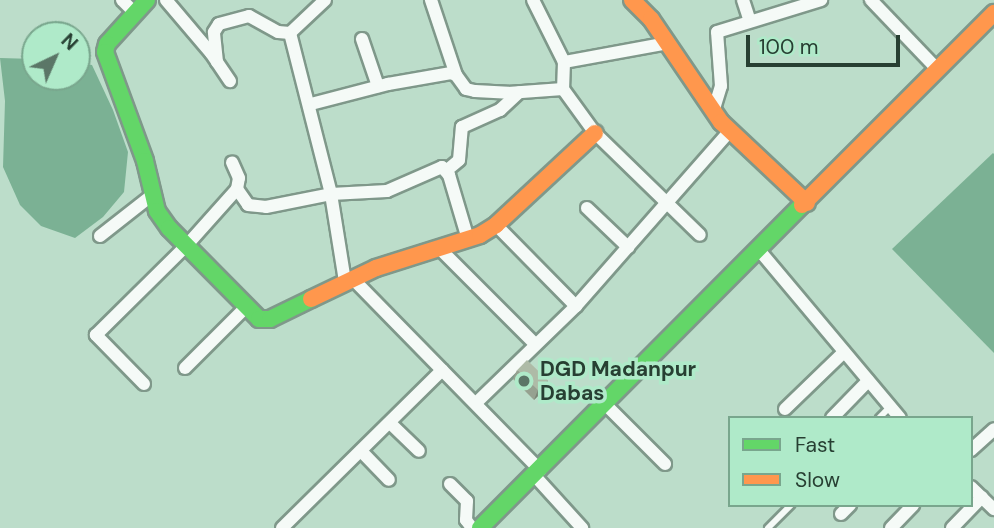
<!DOCTYPE html>
<style>
body{margin:0}
#map{position:relative;width:994px;height:528px;overflow:hidden;background:#bcddca;font-family:"DM Sans",sans-serif}
div>[style]{position:absolute}
.water>*{inset:0;background:#7bb194}
.roads{filter:drop-shadow(2px 0 #7f988a) drop-shadow(-2px 0 #7f988a) drop-shadow(0 2px #7f988a) drop-shadow(0 -2px #7f988a)}
.lane>*{height:6px;margin:-3px;padding:0 3px;transform-origin:3px;border-radius:3px;background:#f5faf7}
.street>*{height:12px;margin:-6px;padding:0 6px;transform-origin:6px;border-radius:6px;background:#f5faf7}
.fast>*{height:16px;margin:-8px;padding:0 8px;transform-origin:8px;border-radius:8px;background:#63d668}
.slow>*{height:16px;margin:-8px;padding:0 8px;transform-origin:8px;border-radius:8px;background:#ff974d}
.wall>*{inset:0;background:#96a190}
.shaded-wall>*{inset:0;background:#7a8375}
.building>*{inset:0;background:#aebba7;transform-origin:0 0}
.dots>*{width:19px;height:19px;translate:-50% -50%;box-sizing:border-box;border:4px solid #afeac9;border-radius:50%}
span{translate:-50% -50%;white-space:nowrap;text-align:center;line-height:1.15;-webkit-text-stroke:7px #afeac9;paint-order:stroke}
.poi-label{font-size:21px;color:#273f32;font-weight:700}
.left{translate:0 -50%;text-align:left}
.legend{position:absolute;left:728px;top:416px;width:245px;height:91px;box-sizing:border-box;background:#afeac9;border:2px solid #79a68d;margin:0;padding:9px 12px;list-style:none;font-size:21px;color:#273f32}
.legend li{display:flex;align-items:center;gap:14px;height:35px}
.legend b{width:35px;border:2px solid #79a68d}
.north{position:absolute;left:21px;top:21px;width:70px;height:70px;box-sizing:border-box;background:#afeac9;border:2px solid #79a68d;border-radius:50%;rotate:44deg;font-size:19px;font-weight:700;line-height:28px;text-align:center;color:#273f32}
.north::after{content:'';display:block;margin:auto;width:24px;height:32px;background:#5b7667;clip-path:polygon(50% 0,100% 100%,50% 72%,0 100%)}
.scale{position:absolute;left:746px;top:35px;width:154px;height:32px;box-sizing:border-box;border:4px solid #273f32;border-top:0;padding-left:9px;font-size:21px;line-height:24px;white-space:nowrap;color:#273f32;-webkit-text-stroke:5px #afeac9;paint-order:stroke}
</style>
<div id="map">
<div class="water">
<div style="clip-path:polygon(0 58px,35px 59px,35px 77px,77px 77px,77px 62px,92px 65px,113px 110px,128px 152px,124px 192px,103px 217px,75px 238px,41px 226px,20px 205px,3px 167px,5px 101px)"></div>
<div style="clip-path:polygon(993px 153px,994px 154px,994px 353px,892px 249px)"></div>
</div>
<div class="roads">
<div class="lane">
<div style="left:879px;top:418px;width:16px;rotate:-45deg"></div>
<div style="left:768px;top:528px;width:33px;rotate:-45deg"></div>
</div>
<div class="street">
<div style="left:122px;top:0;width:18px;rotate:45deg"></div>
<div style="left:166px;top:0;width:70px;rotate:49.7deg"></div>
<div style="left:211px;top:53px;width:34px;rotate:56deg"></div>
<div style="left:431px;top:0;width:79px;rotate:71.6deg"></div>
<div style="left:533px;top:0;width:69px;rotate:63.4deg"></div>
<div style="left:743px;top:0;width:22px;rotate:72deg"></div>
<div style="left:871px;top:0;width:97px;rotate:46.3deg"></div>
<div style="left:290px;top:33px;width:166px;rotate:75.7deg"></div>
<div style="left:331px;top:194px;width:88px;rotate:80.9deg"></div>
<div style="left:362px;top:39px;width:50px;rotate:71.2deg"></div>
<div style="left:668px;top:43px;width:106px;rotate:169.6deg"></div>
<div style="left:564px;top:62px;width:27px;rotate:92deg"></div>
<div style="left:563px;top:89px;width:54px;rotate:54deg"></div>
<div style="left:595px;top:133px;width:146px;rotate:44.2deg"></div>
<div style="left:217px;top:62px;width:30px;rotate:-96deg"></div>
<div style="left:214px;top:32px;width:9px;rotate:-58deg"></div>
<div style="left:219px;top:24px;width:31px;rotate:-15deg"></div>
<div style="left:249px;top:16px;width:33px;rotate:29deg"></div>
<div style="left:278px;top:32px;width:12px;rotate:5deg"></div>
<div style="left:290px;top:33px;width:48px;rotate:-43.3deg"></div>
<div style="left:311px;top:104px;width:80px;rotate:-14.6deg"></div>
<div style="left:388px;top:84px;width:64px;rotate:-9.9deg"></div>
<div style="left:451px;top:73px;width:5px;rotate:22deg"></div>
<div style="left:456px;top:75px;width:17px;rotate:54deg"></div>
<div style="left:466px;top:89px;width:9px;rotate:13deg"></div>
<div style="left:475px;top:91px;width:33px;rotate:3deg"></div>
<div style="left:508px;top:93px;width:55px;rotate:-4.2deg"></div>
<div style="left:713px;top:112px;width:27px;rotate:-73deg"></div>
<div style="left:721px;top:86px;width:54px;rotate:-94.2deg"></div>
<div style="left:717px;top:32px;width:109px;rotate:-17.1deg"></div>
<div style="left:446px;top:171px;width:17px;rotate:-40deg"></div>
<div style="left:459px;top:160px;width:33px;rotate:-85deg"></div>
<div style="left:462px;top:127px;width:42px;rotate:-24.1deg"></div>
<div style="left:500px;top:110px;width:26px;rotate:-43deg"></div>
<div style="left:237px;top:189px;width:19px;rotate:55deg"></div>
<div style="left:248px;top:205px;width:18px;rotate:6deg"></div>
<div style="left:266px;top:207px;width:66px;rotate:-11.3deg"></div>
<div style="left:331px;top:194px;width:56px;rotate:-3.1deg"></div>
<div style="left:387px;top:191px;width:60px;rotate:-23.6deg"></div>
<div style="left:442px;top:167px;width:11px;rotate:49deg"></div>
<div style="left:449px;top:175px;width:67px;rotate:73.5deg"></div>
<div style="left:587px;top:208px;width:57px;rotate:43.6deg"></div>
<div style="left:496px;top:225px;width:114px;rotate:45.4deg"></div>
<div style="left:100px;top:236px;width:65px;rotate:-38.1deg"></div>
<div style="left:440px;top:249px;width:134px;rotate:45deg"></div>
<div style="left:759px;top:250px;width:219px;rotate:50deg"></div>
<div style="left:352px;top:278px;width:269px;rotate:45.6deg"></div>
<div style="left:185px;top:368px;width:86px;rotate:-45deg"></div>
<div style="left:144px;top:384px;width:69px;rotate:-134.4deg"></div>
<div style="left:96px;top:335px;width:128px;rotate:-44.7deg"></div>
<div style="left:187px;top:245px;width:75px;rotate:-48.2deg"></div>
<div style="left:237px;top:189px;width:11px;rotate:-80deg"></div>
<div style="left:239px;top:178px;width:17px;rotate:-114deg"></div>
<div style="left:476px;top:403px;width:139px;rotate:-44.1deg"></div>
<div style="left:576px;top:306px;width:233px;rotate:-48.7deg"></div>
<div style="left:605px;top:404px;width:85px;rotate:45deg"></div>
<div style="left:785px;top:409px;width:82px;rotate:-44deg"></div>
<div style="left:832px;top:418px;width:52px;rotate:-45.8deg"></div>
<div style="left:390px;top:423px;width:40px;rotate:44deg"></div>
<div style="left:971px;top:450px;width:31px;rotate:-42deg"></div>
<div style="left:361px;top:451px;width:40px;rotate:46deg"></div>
<div style="left:534px;top:475px;width:72px;rotate:47.8deg"></div>
<div style="left:450px;top:484px;width:24px;rotate:45deg"></div>
<div style="left:467px;top:501px;width:19px;rotate:93deg"></div>
<div style="left:466px;top:520px;width:10px;rotate:53deg"></div>
<div style="left:971px;top:487px;width:32px;rotate:44deg"></div>
<div style="left:841px;top:514px;width:13px;rotate:-45deg"></div>
<div style="left:282px;top:528px;width:225px;rotate:-44.6deg"></div>
<div style="left:891px;top:528px;width:32px;rotate:-46deg"></div>
<div style="left:952px;top:528px;width:43px;rotate:-45.9deg"></div>
</div>
<div class="fast">
<div style="left:147px;top:0;width:59px;rotate:132.3deg"></div>
<div style="left:107px;top:44px;width:8px;rotate:104deg"></div>
<div style="left:105px;top:52px;width:116px;rotate:69.8deg"></div>
<div style="left:145px;top:161px;width:51px;rotate:76.5deg"></div>
<div style="left:157px;top:211px;width:21px;rotate:55deg"></div>
<div style="left:169px;top:228px;width:128px;rotate:45.3deg"></div>
<div style="left:259px;top:319px;width:11px"></div>
<div style="left:270px;top:319px;width:46px;rotate:-26deg"></div>
<div style="left:480px;top:528px;width:456px;rotate:-45.1deg"></div>
</div>
<div class="slow">
<div style="left:632px;top:0;width:27px;rotate:45deg"></div>
<div style="left:651px;top:19px;width:125px;rotate:55.8deg"></div>
<div style="left:721px;top:122px;width:118px;rotate:43.3deg"></div>
<div style="left:802px;top:205px;width:272px;rotate:-45deg"></div>
<div style="left:311px;top:299px;width:72px;rotate:-25.5deg"></div>
<div style="left:376px;top:268px;width:109px;rotate:-17.6deg"></div>
<div style="left:480px;top:235px;width:19px;rotate:-32deg"></div>
<div style="left:496px;top:225px;width:135px;rotate:-42.9deg"></div>
</div>
</div>
<div class="wall">
<div style="clip-path:polygon(517px 370px,545px 389px,534px 400px,513px 379px)"></div>
</div>
<div class="shaded-wall">
<div style="clip-path:polygon(548px 380px,545px 389px,534px 400px,538px 390px)"></div>
</div>
<div class="building">
<div style="left:527px;top:360px;width:29px;height:14px;rotate:44deg"></div>
</div>
<div class="dots">
<div style="left:524px;top:381px;background:#5b7667"></div>
</div>
<div class="poi-label">
<span class="left" style="left:540px;top:381px">DGD Madanpur<br>Dabas</span>
</div>
<ul class="legend">
<li><b style="height:9px;background:#63d668"></b>Fast</li>
<li><b style="height:9px;background:#ff974d"></b>Slow</li>
</ul>
<div class="north">N</div>
<div class="scale">100 m</div>
</div>
